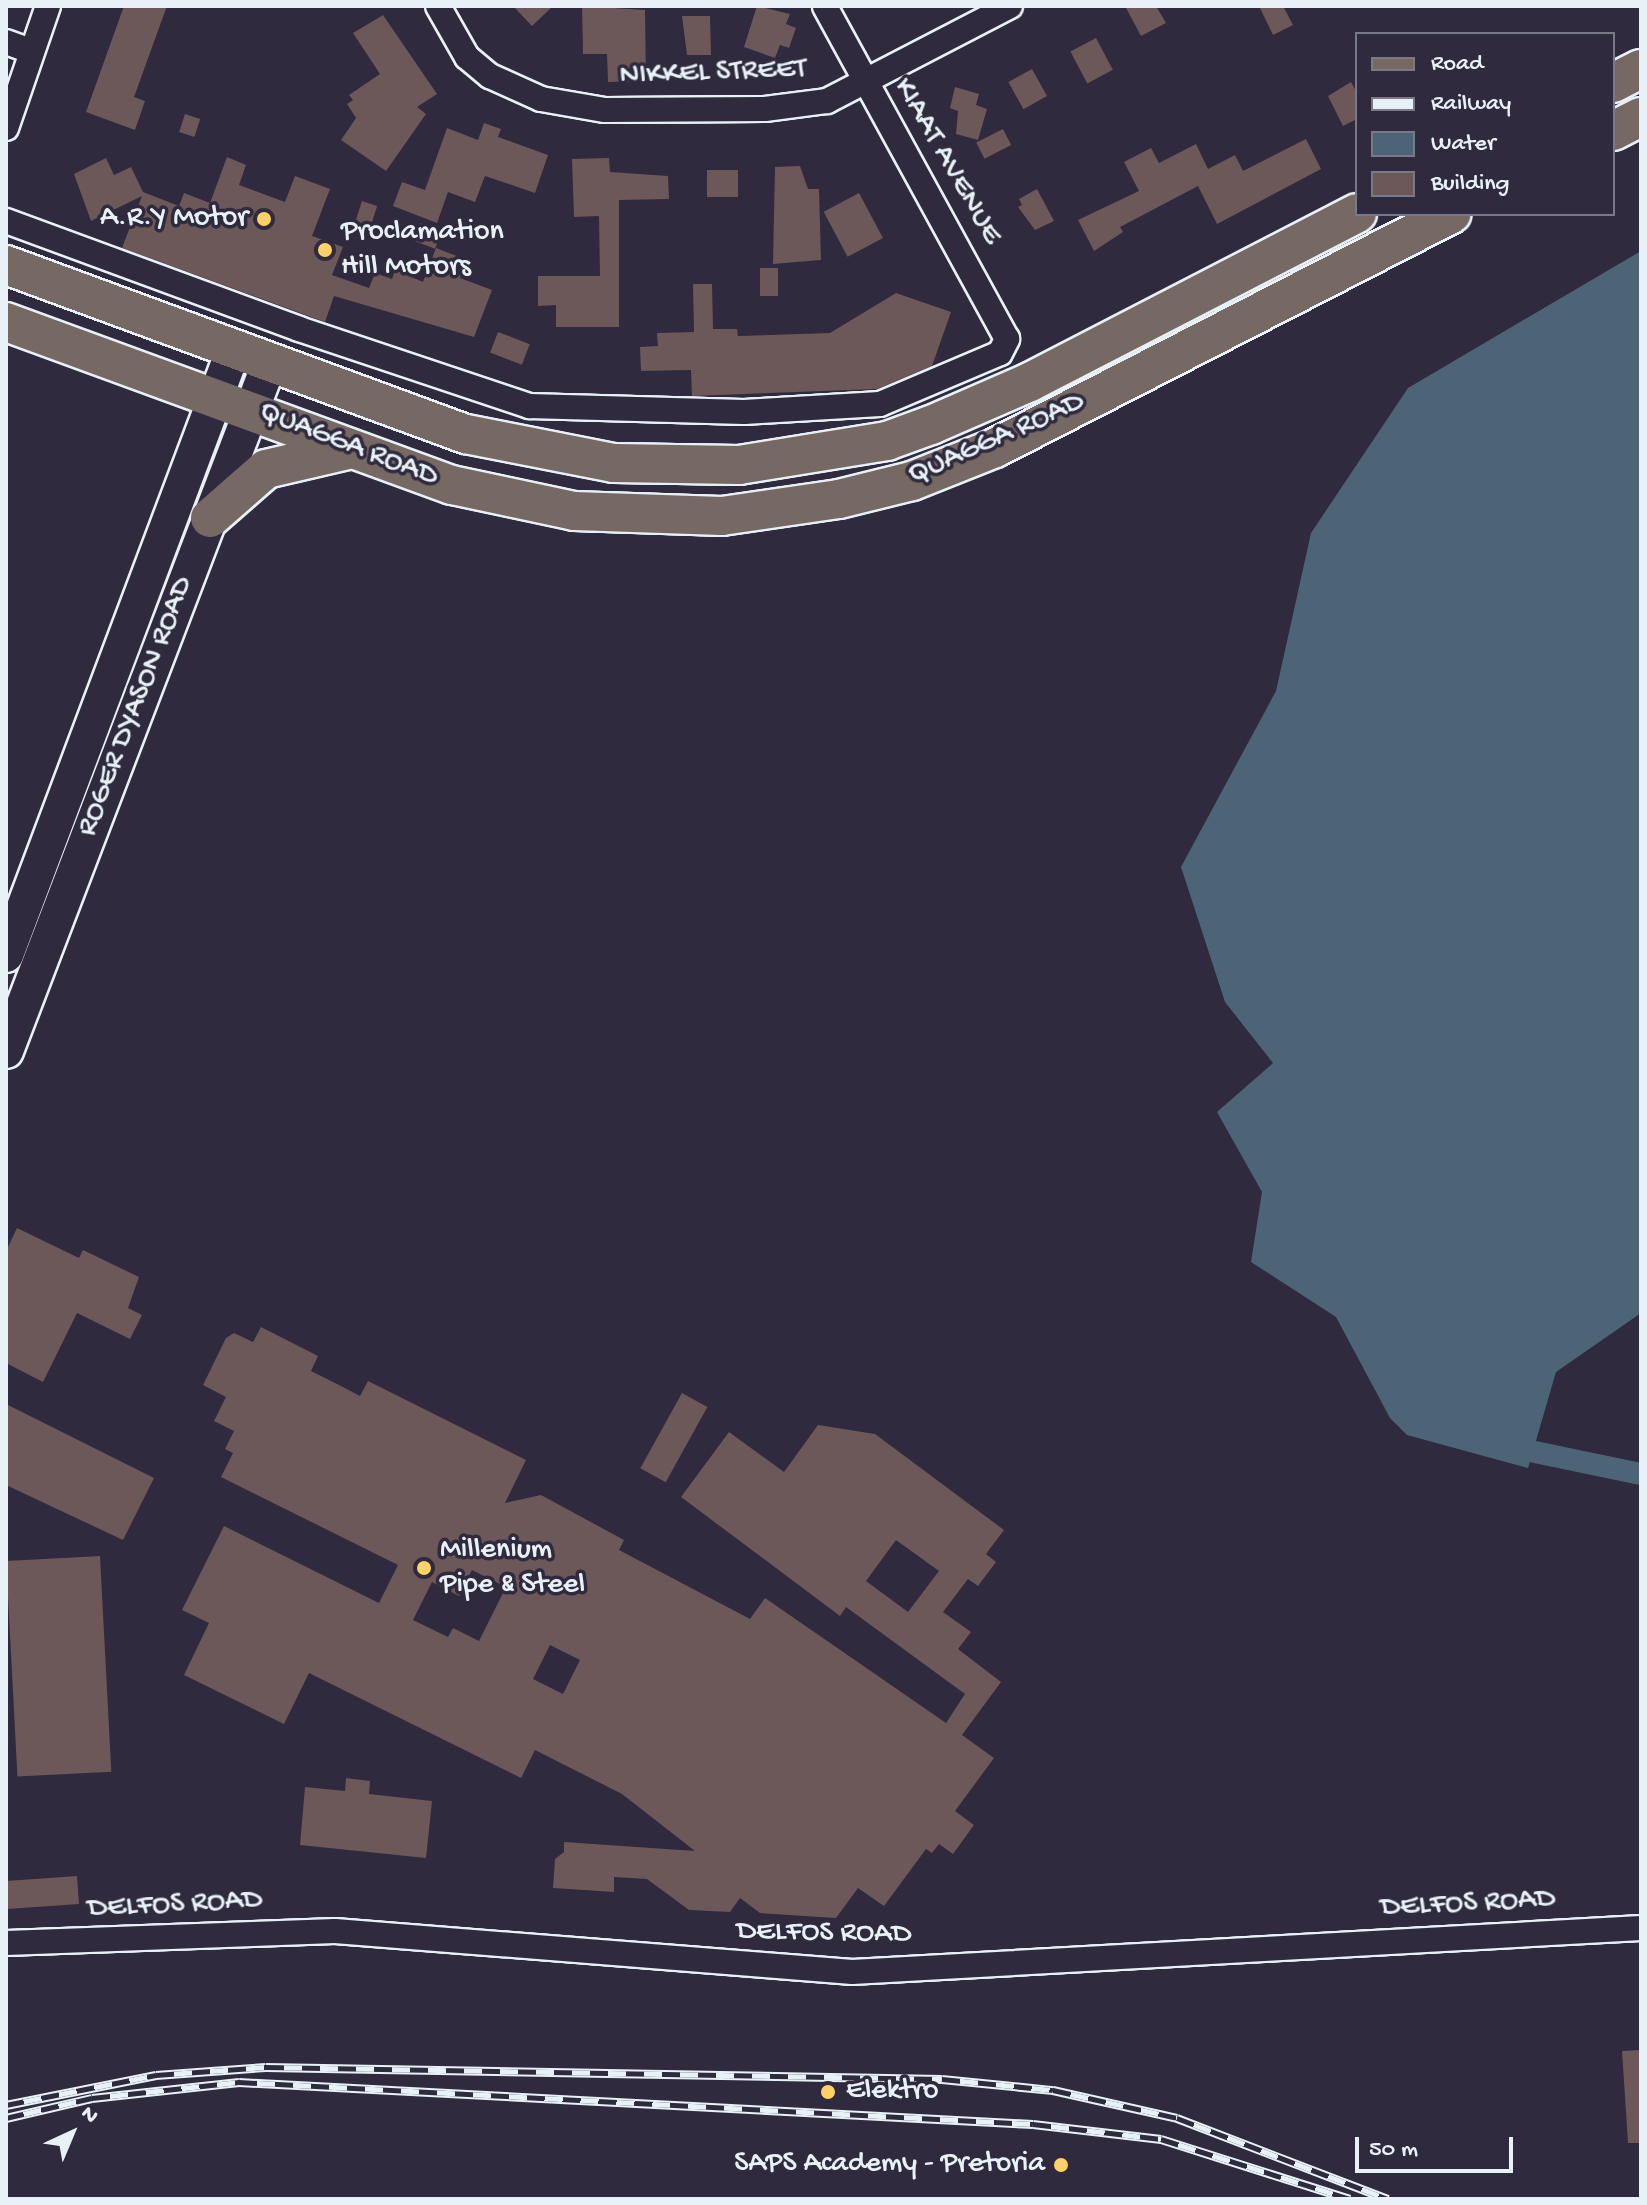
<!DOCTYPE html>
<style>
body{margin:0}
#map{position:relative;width:1647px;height:2205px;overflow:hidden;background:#2f2a3d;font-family:"Gochi Hand",sans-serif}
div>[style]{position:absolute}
.water>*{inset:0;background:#4c6476}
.canal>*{height:22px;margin:-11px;padding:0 11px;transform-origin:11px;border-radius:11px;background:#4c6476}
.building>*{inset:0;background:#6c5759;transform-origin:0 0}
.roads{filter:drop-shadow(2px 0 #e8f1f8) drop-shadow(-2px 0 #e8f1f8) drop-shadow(0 2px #e8f1f8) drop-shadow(0 -2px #e8f1f8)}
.minor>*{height:24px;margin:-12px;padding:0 12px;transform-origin:12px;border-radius:12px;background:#2f2a3d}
.secondary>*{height:34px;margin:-17px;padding:0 17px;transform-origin:17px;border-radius:17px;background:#2f2a3d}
.primary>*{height:38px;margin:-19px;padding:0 19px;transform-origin:19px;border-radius:19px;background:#766964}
.rail>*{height:9px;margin-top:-4.5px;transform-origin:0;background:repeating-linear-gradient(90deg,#2f2a3d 0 18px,#e8f1f8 0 36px);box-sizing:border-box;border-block:2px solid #e8f1f8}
.dots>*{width:22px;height:22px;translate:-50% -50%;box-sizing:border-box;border:4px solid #2f2a3d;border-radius:50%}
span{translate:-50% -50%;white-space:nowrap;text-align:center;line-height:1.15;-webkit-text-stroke:7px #2f2a3d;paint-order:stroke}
.street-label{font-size:30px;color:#e8f1f8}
.poi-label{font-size:30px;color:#e8f1f8}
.right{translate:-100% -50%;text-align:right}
.left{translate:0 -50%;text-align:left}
.frame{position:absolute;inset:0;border:8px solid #e8f1f8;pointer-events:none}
.legend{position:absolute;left:1355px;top:32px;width:260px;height:184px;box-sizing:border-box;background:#2f2a3d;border:2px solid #797a88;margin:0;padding:10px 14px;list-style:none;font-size:24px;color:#e8f1f8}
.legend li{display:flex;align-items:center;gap:16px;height:40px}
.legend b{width:40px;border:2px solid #797a88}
.north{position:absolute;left:32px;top:2093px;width:80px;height:80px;-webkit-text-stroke:6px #2f2a3d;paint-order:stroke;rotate:44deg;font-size:22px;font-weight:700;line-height:32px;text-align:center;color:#e8f1f8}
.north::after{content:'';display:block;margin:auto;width:28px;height:36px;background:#e8f1f8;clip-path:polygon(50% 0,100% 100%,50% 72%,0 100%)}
.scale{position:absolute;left:1355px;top:2137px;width:158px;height:36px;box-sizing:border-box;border:4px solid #e8f1f8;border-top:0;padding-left:10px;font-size:24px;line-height:28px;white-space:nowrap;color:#e8f1f8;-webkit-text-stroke:6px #2f2a3d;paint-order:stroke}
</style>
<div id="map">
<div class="water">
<div style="clip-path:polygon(1641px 251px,1641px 1313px,1556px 1372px,1528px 1468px,1407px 1435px,1390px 1418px,1336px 1317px,1251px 1262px,1262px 1192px,1217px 1112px,1273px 1063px,1225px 1002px,1181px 867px,1276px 691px,1311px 533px,1408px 388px)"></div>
</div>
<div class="canal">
<div style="left:1530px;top:1451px;width:113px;rotate:11.7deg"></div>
</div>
<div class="building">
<div style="clip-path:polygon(124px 6px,167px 6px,134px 97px,145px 101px,135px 130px,86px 112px)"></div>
<div style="clip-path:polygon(513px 6px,553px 6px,532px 26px)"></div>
<div style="clip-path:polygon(582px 6px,645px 10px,646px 81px,608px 82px,607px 54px,583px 54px)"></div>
<div style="clip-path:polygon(757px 6px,790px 14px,786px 24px,796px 28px,789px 48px,780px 45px,775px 58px,744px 47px)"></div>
<div style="clip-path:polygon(1125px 6px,1156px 6px,1166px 23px,1141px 36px)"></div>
<div style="clip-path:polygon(1259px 6px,1283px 6px,1293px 25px,1273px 35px)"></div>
<div style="clip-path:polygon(383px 15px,437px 94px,417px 107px,426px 114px,386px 171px,341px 140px,356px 118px,347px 104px,353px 100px,349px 95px,380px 74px,353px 33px)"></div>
<div style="clip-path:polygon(682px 16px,710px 16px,711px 55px,687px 55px)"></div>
<div style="left:1096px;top:38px;width:36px;height:29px;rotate:62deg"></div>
<div style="left:1032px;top:69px;width:31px;height:27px;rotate:61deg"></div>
<div style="clip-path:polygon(1351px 82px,1357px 93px,1357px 119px,1343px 126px,1328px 96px)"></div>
<div style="clip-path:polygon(955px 87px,979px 94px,976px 105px,987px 109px,978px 140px,956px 134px,958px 111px,950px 108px)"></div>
<div style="left:185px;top:114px;width:16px;height:19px;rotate:18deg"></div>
<div style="clip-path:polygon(484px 123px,501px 129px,498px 137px,548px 155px,535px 193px,485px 176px,475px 202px,448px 192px,437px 223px,393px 206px,402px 182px,425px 190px,447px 128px,478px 140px)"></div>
<div style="left:1003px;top:129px;width:18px;height:30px;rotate:63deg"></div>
<div style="clip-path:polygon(1306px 139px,1321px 169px,1217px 224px,1198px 186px,1120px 227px,1123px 232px,1094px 251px,1078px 220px,1139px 191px,1124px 162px,1151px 148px,1159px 163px,1196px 144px,1208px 169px,1235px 155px,1243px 171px)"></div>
<div style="clip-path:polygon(227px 157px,246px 165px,239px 185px,285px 202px,295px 176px,330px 189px,312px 236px,343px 247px,332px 275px,369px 288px,375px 273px,392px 279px,395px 270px,423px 282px,436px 248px,467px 260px,460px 278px,492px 290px,474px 337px,334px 296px,325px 322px,122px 248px,142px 196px,91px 221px,74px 174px,106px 158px,114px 175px,131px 167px,143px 192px,179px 206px,184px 193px,210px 203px)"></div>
<div style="clip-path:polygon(609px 158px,610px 172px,668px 176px,669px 199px,619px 200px,619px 327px,556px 327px,556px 305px,538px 306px,538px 276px,600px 276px,599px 216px,574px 217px,572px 159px)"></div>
<div style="clip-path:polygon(800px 166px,808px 189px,819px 189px,821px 260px,773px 264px,775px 167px)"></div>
<div style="left:738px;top:170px;width:27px;height:31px;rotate:90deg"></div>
<div style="clip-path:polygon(1037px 189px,1054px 221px,1035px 230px,1018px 207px,1022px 205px,1019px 199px)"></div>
<div style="left:859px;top:193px;width:51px;height:40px;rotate:62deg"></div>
<div style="left:362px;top:201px;width:16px;height:32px;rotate:18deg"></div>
<div style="left:420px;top:223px;width:23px;height:19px;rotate:20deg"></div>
<div style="left:760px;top:268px;width:18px;height:28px"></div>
<div style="clip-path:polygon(693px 284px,712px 284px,713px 329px,737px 329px,738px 336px,830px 333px,896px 293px,951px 312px,932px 366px,877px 389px,692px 396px,691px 370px,641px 371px,640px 347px,658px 346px,657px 333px,694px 332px)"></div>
<div style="left:498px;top:332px;width:34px;height:22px;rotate:21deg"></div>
<div style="clip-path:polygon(17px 1228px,79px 1258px,83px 1250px,139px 1277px,128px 1308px,142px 1315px,130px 1339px,77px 1313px,43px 1382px,6px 1363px,6px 1251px)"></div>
<div style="clip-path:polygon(evenodd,261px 1327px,318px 1356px,311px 1371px,339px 1385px,360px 1396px,368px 1381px,526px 1460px,505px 1503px,541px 1495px,624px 1540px,619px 1550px,750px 1619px,765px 1598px,946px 1723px,965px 1694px,846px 1607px,840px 1616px,681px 1497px,729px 1432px,784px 1472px,818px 1425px,875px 1434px,1004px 1530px,986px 1554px,996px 1562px,978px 1586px,968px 1579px,943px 1612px,971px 1632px,958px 1649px,1001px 1682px,962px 1735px,994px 1758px,955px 1811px,974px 1825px,953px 1854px,939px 1844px,932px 1853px,926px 1849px,884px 1906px,858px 1888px,836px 1918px,760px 1913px,740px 1898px,730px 1912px,689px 1910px,647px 1879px,614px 1877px,614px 1892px,553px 1888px,555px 1859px,564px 1852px,564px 1842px,695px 1851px,622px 1794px,535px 1750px,521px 1778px,309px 1673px,284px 1724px,184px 1675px,209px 1623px,182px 1610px,224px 1526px,379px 1603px,398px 1565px,221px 1477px,233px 1453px,225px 1449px,234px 1431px,214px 1421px,226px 1397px,203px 1385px,226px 1338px,234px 1333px,253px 1342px,261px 1327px,896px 1540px,939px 1571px,908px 1612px,866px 1581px,896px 1540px,261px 1327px,472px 1570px,506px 1587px,479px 1641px,453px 1628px,448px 1637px,413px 1620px,432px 1582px,459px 1596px,472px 1570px,261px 1327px,550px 1645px,580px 1660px,563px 1694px,533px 1679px,550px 1645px)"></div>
<div style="left:682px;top:1393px;width:29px;height:86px;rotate:29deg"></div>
<div style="clip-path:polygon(6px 1404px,154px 1478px,123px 1540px,6px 1485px)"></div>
<div style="left:100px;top:1556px;width:216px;height:94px;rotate:87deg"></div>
<div style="clip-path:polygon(346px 1778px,370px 1781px,369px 1794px,432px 1801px,426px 1858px,300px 1845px,305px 1787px,345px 1791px)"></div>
<div style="left:77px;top:1876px;width:28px;height:71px;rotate:86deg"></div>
<div style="clip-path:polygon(1641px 2050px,1641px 2143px,1628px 2143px,1622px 2051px)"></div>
</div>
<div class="roads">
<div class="minor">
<div style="left:438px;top:6px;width:59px;rotate:60.4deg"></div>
<div style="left:467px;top:57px;width:30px;rotate:40deg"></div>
<div style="left:490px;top:76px;width:56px;rotate:24.3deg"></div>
<div style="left:541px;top:99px;width:65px;rotate:9.8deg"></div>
<div style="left:605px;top:110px;width:160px;rotate:-0.4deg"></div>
<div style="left:765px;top:109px;width:63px;rotate:-7.4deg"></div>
<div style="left:827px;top:101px;width:206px;rotate:-27.4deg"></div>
<div style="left:6px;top:42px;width:27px;rotate:20deg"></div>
<div style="left:6px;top:128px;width:129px;rotate:-71deg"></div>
<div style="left:6px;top:221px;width:312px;rotate:20.2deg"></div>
<div style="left:299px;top:329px;width:243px;rotate:18.5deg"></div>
<div style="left:529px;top:406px;width:215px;rotate:1.6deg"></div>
<div style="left:744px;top:412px;width:136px;rotate:-3.4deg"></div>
<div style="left:880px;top:404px;width:130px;rotate:-23deg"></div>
<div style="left:1000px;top:353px;width:16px;rotate:-63deg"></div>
<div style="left:1007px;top:339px;width:379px;rotate:-118.7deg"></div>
<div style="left:6px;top:1943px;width:329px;rotate:-2.1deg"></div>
<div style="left:335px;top:1931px;width:519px;rotate:4.53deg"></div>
<div style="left:852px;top:1972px;width:790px;rotate:-3.19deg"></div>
</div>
<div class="secondary">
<div style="left:6px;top:955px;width:645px;rotate:-69.4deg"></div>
<div style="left:6px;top:1051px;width:736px;rotate:-69.05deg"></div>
</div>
<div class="primary">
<div style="left:1613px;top:83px;width:31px;rotate:-27deg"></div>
<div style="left:1613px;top:131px;width:31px;rotate:-27deg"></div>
<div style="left:6px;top:265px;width:490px;rotate:20.2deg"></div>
<div style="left:466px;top:434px;width:151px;rotate:11.1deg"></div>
<div style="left:614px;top:463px;width:125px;rotate:0.9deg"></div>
<div style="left:739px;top:465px;width:150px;rotate:-9.2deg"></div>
<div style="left:887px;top:441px;width:47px;rotate:-20deg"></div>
<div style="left:931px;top:425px;width:108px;rotate:-23.5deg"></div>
<div style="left:1030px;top:382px;width:368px;rotate:-27.3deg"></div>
<div style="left:6px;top:322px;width:475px;rotate:20.1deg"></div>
<div style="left:452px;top:485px;width:125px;rotate:12deg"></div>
<div style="left:574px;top:511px;width:148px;rotate:1.9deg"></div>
<div style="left:722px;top:516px;width:118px;rotate:-8.3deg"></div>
<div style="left:839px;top:499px;width:75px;rotate:-13.9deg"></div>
<div style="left:912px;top:481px;width:89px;rotate:-21.7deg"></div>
<div style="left:995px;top:448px;width:513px;rotate:-27.16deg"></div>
<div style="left:210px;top:518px;width:74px;rotate:-41.2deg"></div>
<div style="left:266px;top:469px;width:84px;rotate:-13deg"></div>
</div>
</div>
<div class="rail">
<div style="left:6px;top:2105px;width:153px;rotate:-11.3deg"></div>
<div style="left:156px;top:2075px;width:110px;rotate:-4.2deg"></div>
<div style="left:266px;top:2067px;width:676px;rotate:1.02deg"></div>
<div style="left:942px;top:2079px;width:112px;rotate:5.7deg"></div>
<div style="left:1053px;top:2090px;width:127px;rotate:12.7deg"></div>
<div style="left:1177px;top:2118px;width:226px;rotate:21deg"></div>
<div style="left:6px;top:2118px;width:88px;rotate:-13.1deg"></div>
<div style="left:92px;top:2098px;width:148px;rotate:-6.2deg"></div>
<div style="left:239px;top:2082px;width:795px;rotate:3.03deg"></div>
<div style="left:1033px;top:2124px;width:129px;rotate:6.7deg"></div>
<div style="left:1161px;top:2139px;width:198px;rotate:17.6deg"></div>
</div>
<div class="dots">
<div style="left:264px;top:219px;background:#ffd166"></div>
<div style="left:325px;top:250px;background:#ffd166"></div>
<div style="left:424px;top:1568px;background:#ffd166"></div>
<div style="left:828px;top:2092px;background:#ffd166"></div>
<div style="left:1061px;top:2165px;background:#ffd166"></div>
</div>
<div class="street-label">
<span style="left:713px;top:74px;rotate:-2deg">NIKKEL STREET</span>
<span style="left:946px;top:162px;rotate:60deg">KIAAT AVENUE</span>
<span style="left:997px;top:440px;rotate:-24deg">QUAGGA ROAD</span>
<span style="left:348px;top:446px;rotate:21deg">QUAGGA ROAD</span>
<span style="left:137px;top:707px;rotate:-69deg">ROGER DYASON ROAD</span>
<span style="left:1468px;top:1905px;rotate:-3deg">DELFOS ROAD</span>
<span style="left:175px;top:1906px;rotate:-3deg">DELFOS ROAD</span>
<span style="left:824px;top:1934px;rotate:1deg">DELFOS ROAD</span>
</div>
<div class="poi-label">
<span class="right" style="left:248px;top:219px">A.R.Y Motor</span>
<span class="left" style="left:341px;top:250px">Proclamation<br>Hill Motors</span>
<span class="left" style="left:440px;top:1568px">Millenium<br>Pipe &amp; Steel</span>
<span class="left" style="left:846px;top:2092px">Elektro</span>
<span class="right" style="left:1045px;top:2165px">SAPS Academy - Pretoria</span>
</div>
<div class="frame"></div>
<ul class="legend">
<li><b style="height:10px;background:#766964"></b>Road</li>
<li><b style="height:10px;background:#e8f1f8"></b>Railway</li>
<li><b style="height:22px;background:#4c6476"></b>Water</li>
<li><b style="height:22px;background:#6c5759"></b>Building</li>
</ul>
<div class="north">N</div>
<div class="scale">50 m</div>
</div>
